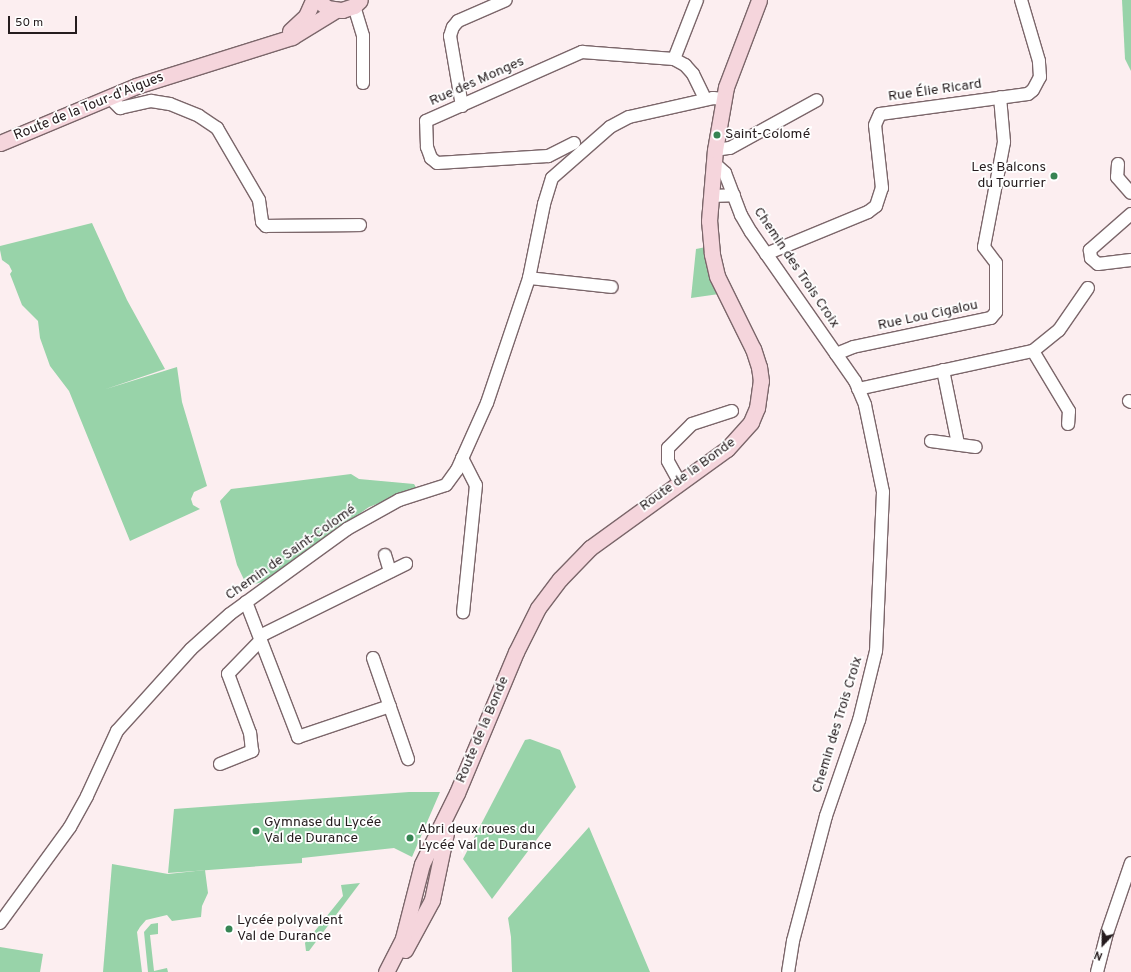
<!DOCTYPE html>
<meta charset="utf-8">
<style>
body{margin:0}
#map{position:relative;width:1131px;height:972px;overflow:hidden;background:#fceef0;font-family:Overpass,sans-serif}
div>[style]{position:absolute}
.green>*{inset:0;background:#98d3a9}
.roads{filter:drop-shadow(1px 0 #7b666a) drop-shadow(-1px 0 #7b666a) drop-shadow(0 1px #7b666a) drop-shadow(0 -1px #7b666a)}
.minor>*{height:12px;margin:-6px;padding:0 6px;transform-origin:6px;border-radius:6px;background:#fff}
.major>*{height:15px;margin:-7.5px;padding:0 7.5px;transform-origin:7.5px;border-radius:7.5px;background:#f5d5dc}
.dots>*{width:11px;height:11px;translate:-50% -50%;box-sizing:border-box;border:2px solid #fff;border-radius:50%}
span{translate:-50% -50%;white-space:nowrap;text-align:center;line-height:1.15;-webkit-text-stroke:3.5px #fff;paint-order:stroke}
.street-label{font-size:14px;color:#251c1e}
.poi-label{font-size:14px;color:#251c1e}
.left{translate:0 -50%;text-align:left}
.right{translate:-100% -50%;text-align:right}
.north{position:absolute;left:1083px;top:924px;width:40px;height:40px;-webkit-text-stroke:3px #fff;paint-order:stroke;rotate:202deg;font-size:11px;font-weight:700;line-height:16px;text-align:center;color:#251c1e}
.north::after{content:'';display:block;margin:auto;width:14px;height:18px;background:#251c1e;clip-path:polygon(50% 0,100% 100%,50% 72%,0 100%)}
.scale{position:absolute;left:8px;top:16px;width:69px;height:18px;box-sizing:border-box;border:2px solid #251c1e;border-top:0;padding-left:5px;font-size:12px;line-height:14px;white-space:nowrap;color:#251c1e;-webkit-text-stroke:3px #fff;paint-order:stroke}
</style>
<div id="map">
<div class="green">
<div style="clip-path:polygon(1122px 0,1131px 0,1131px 71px,1125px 59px)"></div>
<div style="clip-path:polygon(92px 223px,127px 300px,165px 369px,106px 389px,177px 367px,182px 402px,207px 486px,194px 492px,191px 499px,193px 505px,200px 509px,130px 541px,69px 391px,50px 366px,40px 338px,38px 321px,22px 305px,10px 274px,12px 271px,9px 265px,2px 260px,0 250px,0 246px)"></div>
<div style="clip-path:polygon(706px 247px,704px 255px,710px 280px,716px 283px,719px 294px,691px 298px,696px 249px)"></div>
<div style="clip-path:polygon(351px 474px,359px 479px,414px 484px,417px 489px,369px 507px,262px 582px,247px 586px,237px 565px,220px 501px,231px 489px)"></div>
<div style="clip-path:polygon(530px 739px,560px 750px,576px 787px,492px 899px,463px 859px,525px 740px)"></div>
<div style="clip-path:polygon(409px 792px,440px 792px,412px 857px,394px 848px,302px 858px,302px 863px,168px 873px,174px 809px)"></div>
<div style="clip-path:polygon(589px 827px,650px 972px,512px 972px,511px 937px,508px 918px)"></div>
<div style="clip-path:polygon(112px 864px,168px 874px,205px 870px,208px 893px,202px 906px,201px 917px,172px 921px,167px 915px,146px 920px,140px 927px,137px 932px,142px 972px,103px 972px)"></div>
<div style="clip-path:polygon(360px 883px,309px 951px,306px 951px,305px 943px,308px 938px,315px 938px,314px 932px,343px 896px,341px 885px)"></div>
<div style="clip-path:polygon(158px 923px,158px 934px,150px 935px,154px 971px,167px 968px,168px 972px,148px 972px,144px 932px,151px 924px)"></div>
<div style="clip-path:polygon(0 947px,43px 954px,40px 972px,0 972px)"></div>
</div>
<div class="roads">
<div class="minor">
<div style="left:354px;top:6px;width:31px;rotate:73deg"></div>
<div style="left:363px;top:36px;width:47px;rotate:90deg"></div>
<div style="left:674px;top:59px;width:63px;rotate:-68.7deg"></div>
<div style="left:109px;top:97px;width:16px;rotate:45deg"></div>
<div style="left:120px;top:108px;width:32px;rotate:-13deg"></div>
<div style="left:151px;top:101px;width:19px;rotate:9deg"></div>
<div style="left:170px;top:104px;width:31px;rotate:22deg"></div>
<div style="left:199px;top:116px;width:22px;rotate:34deg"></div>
<div style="left:217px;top:128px;width:83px;rotate:59.7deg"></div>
<div style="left:259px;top:200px;width:22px;rotate:82deg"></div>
<div style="left:262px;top:222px;width:6px;rotate:45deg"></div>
<div style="left:266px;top:226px;width:94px;rotate:-0.6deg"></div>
<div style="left:462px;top:106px;width:71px;rotate:-99.7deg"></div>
<div style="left:450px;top:36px;width:9px;rotate:-72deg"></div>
<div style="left:453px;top:27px;width:8px;rotate:-50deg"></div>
<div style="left:458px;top:21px;width:52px;rotate:-23.6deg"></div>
<div style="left:574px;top:143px;width:29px;rotate:153deg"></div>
<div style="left:548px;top:156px;width:111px;rotate:176.4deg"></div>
<div style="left:437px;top:163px;width:8px;rotate:-140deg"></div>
<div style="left:431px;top:158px;width:12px;rotate:-110deg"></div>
<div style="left:427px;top:147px;width:26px;rotate:-92deg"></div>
<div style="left:426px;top:121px;width:171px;rotate:-23.9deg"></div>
<div style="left:582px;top:52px;width:92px;rotate:4.4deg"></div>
<div style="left:674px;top:59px;width:13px;rotate:29deg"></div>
<div style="left:685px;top:65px;width:12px;rotate:48deg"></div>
<div style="left:693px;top:74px;width:28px;rotate:64deg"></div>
<div style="left:715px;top:150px;width:15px;rotate:-8deg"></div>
<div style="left:730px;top:148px;width:99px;rotate:-28.9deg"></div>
<div style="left:714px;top:163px;width:15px;rotate:42deg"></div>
<div style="left:725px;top:173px;width:45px;rotate:69.1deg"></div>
<div style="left:741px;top:215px;width:20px;rotate:60deg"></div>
<div style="left:751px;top:232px;width:182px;rotate:55.1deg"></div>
<div style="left:855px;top:381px;width:26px;rotate:67deg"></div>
<div style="left:865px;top:405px;width:89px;rotate:78.3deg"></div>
<div style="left:883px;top:492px;width:159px;rotate:92.5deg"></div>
<div style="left:876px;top:651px;width:71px;rotate:103.8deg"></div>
<div style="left:859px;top:720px;width:102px;rotate:109deg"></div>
<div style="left:826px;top:816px;width:129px;rotate:104.8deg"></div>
<div style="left:793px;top:941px;width:31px;rotate:99deg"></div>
<div style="left:1118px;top:164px;width:13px;rotate:94deg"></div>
<div style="left:1117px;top:177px;width:21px;rotate:49deg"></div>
<div style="left:711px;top:196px;width:23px;rotate:-2deg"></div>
<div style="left:1131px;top:214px;width:55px;rotate:138.7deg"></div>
<div style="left:1090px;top:250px;width:8px;rotate:83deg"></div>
<div style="left:1091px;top:258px;width:9px;rotate:41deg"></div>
<div style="left:1098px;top:264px;width:33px;rotate:-7deg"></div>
<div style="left:766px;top:254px;width:110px;rotate:-22.4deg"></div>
<div style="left:868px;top:212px;width:10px;rotate:-37deg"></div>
<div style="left:876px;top:206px;width:19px;rotate:-72deg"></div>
<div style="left:882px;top:188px;width:63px;rotate:-96.3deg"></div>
<div style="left:875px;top:125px;width:12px;rotate:-66deg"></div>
<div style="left:880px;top:114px;width:149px;rotate:-7.7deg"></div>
<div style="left:1028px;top:94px;width:6px;rotate:-39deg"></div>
<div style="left:1033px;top:90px;width:15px;rotate:-62deg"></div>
<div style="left:1040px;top:77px;width:16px;rotate:-94deg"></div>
<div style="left:1039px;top:61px;width:64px;rotate:-106.4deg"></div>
<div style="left:529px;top:278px;width:83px;rotate:6.2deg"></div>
<div style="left:1033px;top:351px;width:70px;rotate:59deg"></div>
<div style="left:1069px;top:411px;width:13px;rotate:94deg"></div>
<div style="left:836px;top:354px;width:18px;rotate:-22deg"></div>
<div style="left:853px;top:347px;width:141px;rotate:-11.9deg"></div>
<div style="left:991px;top:318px;width:8px;rotate:-50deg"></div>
<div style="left:996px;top:312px;width:49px;rotate:-90deg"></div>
<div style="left:996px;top:263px;width:20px;rotate:-127deg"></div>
<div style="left:984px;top:247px;width:107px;rotate:-79.2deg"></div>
<div style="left:1004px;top:142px;width:45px;rotate:-95.1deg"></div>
<div style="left:943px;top:370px;width:76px;rotate:78.5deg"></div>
<div style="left:858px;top:389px;width:179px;rotate:-12.3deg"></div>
<div style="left:1033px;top:351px;width:33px;rotate:-39deg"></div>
<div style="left:1059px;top:330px;width:51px;rotate:-55.4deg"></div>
<div style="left:1129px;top:401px;width:2px;rotate:27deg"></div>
<div style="left:931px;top:441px;width:45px;rotate:7.6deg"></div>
<div style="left:462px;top:458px;width:30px;rotate:63deg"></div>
<div style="left:476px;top:485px;width:128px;rotate:95.8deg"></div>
<div style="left:680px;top:483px;width:25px;rotate:-119deg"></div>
<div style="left:668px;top:461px;width:13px;rotate:-90deg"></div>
<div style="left:668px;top:448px;width:34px;rotate:-45deg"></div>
<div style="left:692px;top:424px;width:42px;rotate:-18deg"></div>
<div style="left:385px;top:555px;width:17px;rotate:73deg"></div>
<div style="left:246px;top:602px;width:145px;rotate:68.9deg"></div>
<div style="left:298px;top:737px;width:97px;rotate:-18.6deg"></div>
<div style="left:260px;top:636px;width:163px;rotate:-26.3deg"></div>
<div style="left:373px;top:658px;width:107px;rotate:70.9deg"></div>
<div style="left:220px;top:764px;width:35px;rotate:-22deg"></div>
<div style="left:252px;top:751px;width:18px;rotate:-96deg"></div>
<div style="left:250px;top:733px;width:63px;rotate:-110.4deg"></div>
<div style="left:228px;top:674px;width:47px;rotate:-45.9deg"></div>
<div style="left:0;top:923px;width:119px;rotate:-53.9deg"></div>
<div style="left:70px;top:827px;width:35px;rotate:-61deg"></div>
<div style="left:87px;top:796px;width:72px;rotate:-65.2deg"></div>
<div style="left:117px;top:731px;width:110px;rotate:-47.9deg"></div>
<div style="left:191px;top:649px;width:52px;rotate:-41.9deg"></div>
<div style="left:230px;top:614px;width:145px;rotate:-36deg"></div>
<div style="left:347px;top:529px;width:60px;rotate:-29.1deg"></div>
<div style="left:399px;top:500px;width:49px;rotate:-17.7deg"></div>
<div style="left:446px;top:485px;width:19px;rotate:-54deg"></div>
<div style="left:457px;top:470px;width:73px;rotate:-65.9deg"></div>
<div style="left:487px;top:403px;width:132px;rotate:-71.4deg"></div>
<div style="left:529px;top:278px;width:76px;rotate:-78.5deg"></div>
<div style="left:544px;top:204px;width:27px;rotate:-73deg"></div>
<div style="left:552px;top:178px;width:77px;rotate:-41.3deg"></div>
<div style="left:610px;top:127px;width:21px;rotate:-28deg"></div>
<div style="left:629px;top:117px;width:86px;rotate:-12.7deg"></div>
<div style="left:713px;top:98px;width:10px;rotate:6deg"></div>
<div style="left:1097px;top:972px;width:40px;rotate:-75.6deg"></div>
<div style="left:1107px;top:933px;width:74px;rotate:-71.1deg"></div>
</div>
<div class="major">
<div style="left:318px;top:0;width:12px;rotate:42deg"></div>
<div style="left:327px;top:8px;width:15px;rotate:8deg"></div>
<div style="left:342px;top:10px;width:13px;rotate:-18deg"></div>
<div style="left:354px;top:6px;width:8px;rotate:-45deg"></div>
<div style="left:290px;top:31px;width:22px;rotate:-43deg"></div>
<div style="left:306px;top:16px;width:17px;rotate:-66deg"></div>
<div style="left:0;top:143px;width:147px;rotate:-22.7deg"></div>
<div style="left:136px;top:86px;width:164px;rotate:-17.4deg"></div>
<div style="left:292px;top:37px;width:52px;rotate:-31.5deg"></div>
<div style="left:405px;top:950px;width:57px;rotate:-61.6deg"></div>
<div style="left:432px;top:900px;width:74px;rotate:-78.2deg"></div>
<div style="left:386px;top:972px;width:38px;rotate:-63deg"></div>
<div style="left:403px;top:938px;width:76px;rotate:-75.6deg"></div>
<div style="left:422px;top:864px;width:79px;rotate:-63.8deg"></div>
<div style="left:457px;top:793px;width:153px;rotate:-67.3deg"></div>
<div style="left:516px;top:652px;width:49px;rotate:-63.4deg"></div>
<div style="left:538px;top:608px;width:36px;rotate:-53deg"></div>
<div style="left:560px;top:579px;width:43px;rotate:-45.9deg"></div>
<div style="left:590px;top:548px;width:169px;rotate:-35.9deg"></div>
<div style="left:727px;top:449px;width:36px;rotate:-48deg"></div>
<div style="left:751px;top:422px;width:15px;rotate:-67deg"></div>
<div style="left:757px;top:408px;width:27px;rotate:-82deg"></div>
<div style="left:761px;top:381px;width:14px;rotate:-98deg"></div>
<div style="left:759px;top:367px;width:19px;rotate:-108deg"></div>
<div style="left:753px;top:349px;width:81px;rotate:-116.3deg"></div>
<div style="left:717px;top:276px;width:23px;rotate:-103deg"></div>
<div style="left:712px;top:254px;width:33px;rotate:-95deg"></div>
<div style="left:709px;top:221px;width:71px;rotate:-85.2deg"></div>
<div style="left:715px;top:150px;width:64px;rotate:-80.1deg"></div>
<div style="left:726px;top:87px;width:93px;rotate:-69.2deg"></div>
</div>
</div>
<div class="dots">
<div style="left:717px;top:135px;background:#378554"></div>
<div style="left:1054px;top:176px;background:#378554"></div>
<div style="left:256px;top:831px;background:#378554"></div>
<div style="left:410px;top:838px;background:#378554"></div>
<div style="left:229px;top:929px;background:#378554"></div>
</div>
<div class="street-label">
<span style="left:477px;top:82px;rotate:-24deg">Rue des Monges</span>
<span style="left:935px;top:91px;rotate:-8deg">Rue Élie Ricard</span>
<span style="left:89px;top:107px;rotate:-22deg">Route de la Tour-d'Aigues</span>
<span style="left:796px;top:268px;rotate:56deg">Chemin des Trois Croix</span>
<span style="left:928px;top:316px;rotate:-12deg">Rue Lou Cigalou</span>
<span style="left:688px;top:475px;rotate:-36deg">Route de la Bonde</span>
<span style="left:291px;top:553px;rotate:-35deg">Chemin de Saint-Colomé</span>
<span style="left:838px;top:725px;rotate:-73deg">Chemin des Trois Croix</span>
<span style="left:483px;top:730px;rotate:-67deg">Route de la Bonde</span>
</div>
<div class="poi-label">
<span class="left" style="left:725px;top:135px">Saint-Colomé</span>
<span class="right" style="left:1046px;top:176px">Les Balcons<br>du Tourrier</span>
<span class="left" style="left:264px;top:831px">Gymnase du Lycée<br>Val de Durance</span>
<span class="left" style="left:418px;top:838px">Abri deux roues du<br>Lycée Val de Durance</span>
<span class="left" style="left:237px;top:929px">Lycée polyvalent<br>Val de Durance</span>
</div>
<div class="north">N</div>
<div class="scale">50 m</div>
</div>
